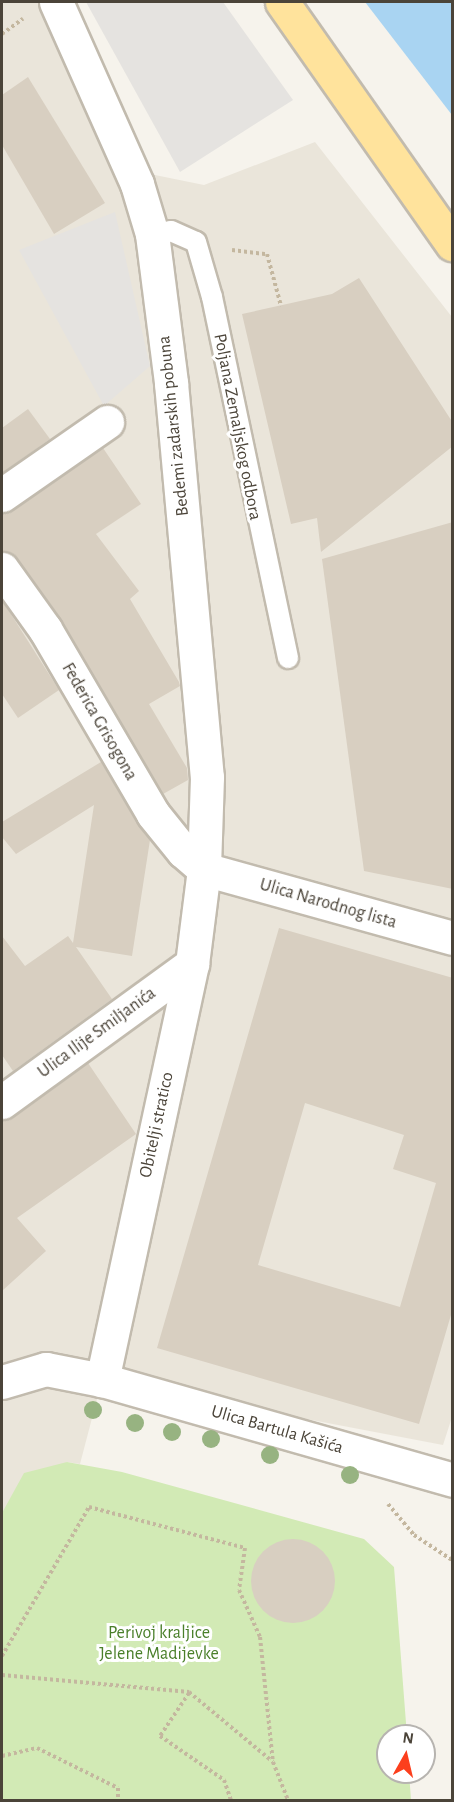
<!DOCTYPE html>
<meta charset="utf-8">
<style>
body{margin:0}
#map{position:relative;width:454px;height:1802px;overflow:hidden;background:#f6f3ec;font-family:"Alegreya Sans",sans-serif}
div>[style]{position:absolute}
.residential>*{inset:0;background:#eae5da}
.green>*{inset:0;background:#d2eab5}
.parking>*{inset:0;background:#e5e3e0}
.water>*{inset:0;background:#a9d4f2}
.building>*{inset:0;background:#d8cfc1}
.round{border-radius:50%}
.path>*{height:4px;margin-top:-2px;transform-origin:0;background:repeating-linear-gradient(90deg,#c4b79f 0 3px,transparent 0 6px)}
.roads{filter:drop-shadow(2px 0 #c2bbae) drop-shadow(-2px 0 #c2bbae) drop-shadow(0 2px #c2bbae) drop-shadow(0 -2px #c2bbae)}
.lane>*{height:20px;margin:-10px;padding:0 10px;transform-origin:10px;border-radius:10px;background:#fff}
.street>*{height:33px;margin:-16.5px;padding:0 16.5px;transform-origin:16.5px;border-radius:16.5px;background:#fff}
.primary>*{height:33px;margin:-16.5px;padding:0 16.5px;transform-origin:16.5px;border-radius:16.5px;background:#ffe39c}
.trees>*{width:18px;height:18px;margin:-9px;border-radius:50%;background:#97b381}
span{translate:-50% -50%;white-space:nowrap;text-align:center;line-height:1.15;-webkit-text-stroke:6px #fff;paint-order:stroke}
.street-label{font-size:18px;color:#4b4439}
.park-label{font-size:18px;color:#4a7f2a}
.frame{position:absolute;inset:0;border:3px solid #4b4439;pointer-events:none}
.north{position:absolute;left:376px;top:1724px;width:60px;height:60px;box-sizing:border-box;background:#fff;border:2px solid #b7b4b0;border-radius:50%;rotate:8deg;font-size:16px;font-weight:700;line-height:24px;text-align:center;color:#4b4439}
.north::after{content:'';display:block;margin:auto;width:21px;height:27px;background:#fc3f1d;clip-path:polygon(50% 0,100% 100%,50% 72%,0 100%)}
</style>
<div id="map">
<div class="residential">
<div style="clip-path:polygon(2px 2px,60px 2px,150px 174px,204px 185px,315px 142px,452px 317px,452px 1417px,443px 1445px,102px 1380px,80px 1464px,67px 1462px,2px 1514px)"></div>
</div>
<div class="green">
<div style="clip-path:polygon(67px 1462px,122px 1472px,364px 1539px,394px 1567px,407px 1736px,388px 1736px,388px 1772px,409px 1772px,411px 1800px,2px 1800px,2px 1513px,24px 1473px)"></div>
</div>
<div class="parking">
<div style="clip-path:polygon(86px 2px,223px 2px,293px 100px,180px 172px)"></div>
<div style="clip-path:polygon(115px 212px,150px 366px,104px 406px,19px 250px)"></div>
</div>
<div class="water">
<div style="clip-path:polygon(365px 2px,452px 2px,452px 115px)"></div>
</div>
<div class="building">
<div style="clip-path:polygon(28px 77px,105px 203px,54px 234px,2px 145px,2px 95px)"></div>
<div style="clip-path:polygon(359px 278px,453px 423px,453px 446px,321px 552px,317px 518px,291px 524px,242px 314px,332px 294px)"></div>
<div style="clip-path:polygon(28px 409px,50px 439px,2px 473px,2px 428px)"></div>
<div style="clip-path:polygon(103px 448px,141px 504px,96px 534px,139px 591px,130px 599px,179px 682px,180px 686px,149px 704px,187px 768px,188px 780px,163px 794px,60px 618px,17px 558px,2px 550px,2px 513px)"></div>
<div style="clip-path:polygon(453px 522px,453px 889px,364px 871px,322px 559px)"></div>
<div style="clip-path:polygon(2px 600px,59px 690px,18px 718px,2px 694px)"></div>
<div style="clip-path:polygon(101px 762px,150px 840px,132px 956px,76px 947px,112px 999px,13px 1071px,2px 1055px,2px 936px,25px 966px,68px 936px,73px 943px,94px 805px,16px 854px,2px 837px,2px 822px)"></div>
<div style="clip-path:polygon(evenodd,279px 928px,453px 978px,453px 1308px,419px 1424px,157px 1348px,279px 928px,305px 1103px,404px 1135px,393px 1169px,436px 1183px,400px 1307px,258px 1265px,305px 1103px)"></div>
<div style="clip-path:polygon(88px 1063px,136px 1134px,17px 1218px,46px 1251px,2px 1291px,2px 1120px,13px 1117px)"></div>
<div class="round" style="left:251px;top:1539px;width:84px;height:84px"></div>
</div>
<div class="path">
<div style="left:2px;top:34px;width:26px;rotate:-36deg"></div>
<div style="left:232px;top:250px;width:35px;rotate:7deg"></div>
<div style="left:267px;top:254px;width:54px;rotate:74.9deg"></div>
<div style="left:388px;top:1504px;width:40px;rotate:50deg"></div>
<div style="left:414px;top:1535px;width:45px;rotate:33.3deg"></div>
<div style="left:2px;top:1656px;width:173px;rotate:-59.7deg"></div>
<div style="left:89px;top:1507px;width:161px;rotate:14.7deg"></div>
<div style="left:245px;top:1548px;width:42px;rotate:98.1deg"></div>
<div style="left:239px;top:1590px;width:51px;rotate:65.9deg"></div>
<div style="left:260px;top:1637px;width:126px;rotate:84.1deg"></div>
<div style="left:2px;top:1675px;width:188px;rotate:5.2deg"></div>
<div style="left:189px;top:1692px;width:109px;rotate:39.8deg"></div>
<div style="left:273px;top:1762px;width:41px;rotate:68.5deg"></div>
<div style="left:189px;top:1693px;width:52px;rotate:124deg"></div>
<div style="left:160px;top:1736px;width:78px;rotate:34.5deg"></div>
<div style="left:224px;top:1780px;width:21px;rotate:71deg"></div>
<div style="left:2px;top:1756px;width:36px;rotate:-13deg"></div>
<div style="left:37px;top:1748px;width:90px;rotate:26.3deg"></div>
<div style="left:118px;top:1788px;width:12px;rotate:90deg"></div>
</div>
<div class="roads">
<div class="lane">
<div style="left:152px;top:234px;width:19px;rotate:-9deg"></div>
<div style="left:171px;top:231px;width:27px;rotate:24deg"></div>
<div style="left:196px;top:242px;width:57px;rotate:73.8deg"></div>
<div style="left:212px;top:297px;width:369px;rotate:78.1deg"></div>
</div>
<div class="street">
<div style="left:56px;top:2px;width:199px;rotate:66deg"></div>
<div style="left:137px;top:184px;width:52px;rotate:73.3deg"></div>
<div style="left:152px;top:234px;width:150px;rotate:82.7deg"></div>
<div style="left:171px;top:383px;width:396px;rotate:84.8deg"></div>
<div style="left:207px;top:777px;width:92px;rotate:91.9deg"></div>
<div style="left:204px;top:869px;width:96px;rotate:97.2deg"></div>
<div style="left:192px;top:964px;width:426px;rotate:102.2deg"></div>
<div style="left:2px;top:495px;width:128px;rotate:-34.8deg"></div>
<div style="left:2px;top:569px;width:74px;rotate:54.4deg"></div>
<div style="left:45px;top:629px;width:214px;rotate:59.7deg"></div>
<div style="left:153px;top:814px;width:48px;rotate:51deg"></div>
<div style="left:183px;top:851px;width:28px;rotate:41deg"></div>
<div style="left:204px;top:869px;width:257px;rotate:15.5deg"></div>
<div style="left:2px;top:1102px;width:235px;rotate:-36deg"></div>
<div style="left:2px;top:1382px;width:46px;rotate:-16.5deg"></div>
<div style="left:46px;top:1369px;width:57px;rotate:11.1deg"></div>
<div style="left:102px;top:1380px;width:364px;rotate:15.9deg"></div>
</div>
<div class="primary">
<div style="left:282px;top:2px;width:296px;rotate:54.9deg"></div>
</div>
</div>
<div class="trees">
<div style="left:93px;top:1410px"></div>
<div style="left:135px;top:1423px"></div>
<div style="left:172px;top:1432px"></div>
<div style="left:211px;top:1439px"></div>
<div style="left:270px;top:1455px"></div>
<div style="left:350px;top:1475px"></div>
</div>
<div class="street-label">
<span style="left:174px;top:426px;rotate:-96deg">Bedemi zadarskih pobuna</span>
<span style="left:237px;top:427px;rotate:79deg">Poljana Zemaljskog odbora</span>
<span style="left:99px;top:722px;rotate:60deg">Federica Grisogona</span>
<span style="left:328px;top:904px;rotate:16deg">Ulica Narodnog lista</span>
<span style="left:97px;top:1033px;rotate:-36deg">Ulica Ilije Smiljanića</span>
<span style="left:157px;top:1125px;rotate:-78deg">Obitelji stratico</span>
<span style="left:277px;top:1430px;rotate:16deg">Ulica Bartula Kašića</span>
</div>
<div class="park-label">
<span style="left:159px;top:1644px">Perivoj kraljice<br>Jelene Madijevke</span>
</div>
<div class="frame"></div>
<div class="north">N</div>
</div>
